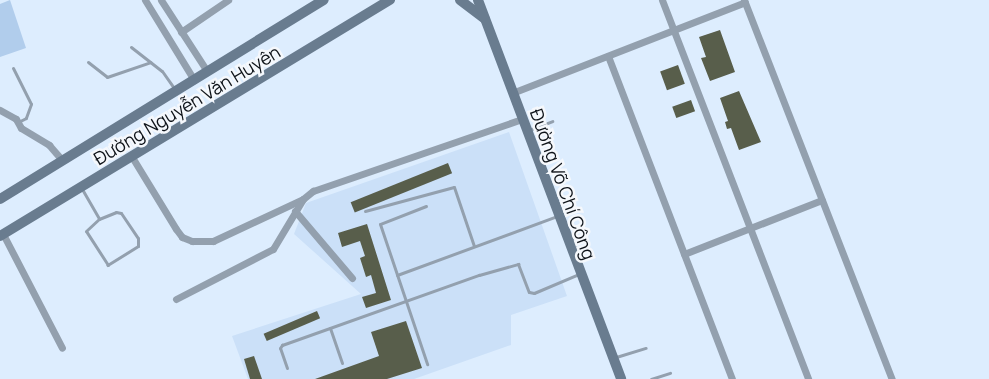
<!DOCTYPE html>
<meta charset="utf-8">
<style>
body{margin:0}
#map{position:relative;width:989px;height:379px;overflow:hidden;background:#ddedfe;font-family:Manrope,sans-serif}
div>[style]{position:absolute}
.built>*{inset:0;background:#cbe0f8}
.green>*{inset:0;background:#b1cdec}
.building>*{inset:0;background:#585e4b;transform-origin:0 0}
.lane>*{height:3px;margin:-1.5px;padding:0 1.5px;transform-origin:1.5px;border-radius:1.5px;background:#93a0ae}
.street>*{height:7px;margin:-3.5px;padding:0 3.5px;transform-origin:3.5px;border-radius:3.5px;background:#93a0ae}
.secondary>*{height:10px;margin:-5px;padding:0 5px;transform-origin:5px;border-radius:5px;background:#697c8f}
span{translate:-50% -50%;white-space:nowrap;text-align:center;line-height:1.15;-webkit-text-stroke:5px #f5f8fc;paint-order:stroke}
.street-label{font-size:18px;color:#0e1319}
</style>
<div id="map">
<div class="built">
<div style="clip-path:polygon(509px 132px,567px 296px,511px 315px,511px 345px,414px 379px,248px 379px,232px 336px,361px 294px,294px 234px,306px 203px)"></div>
</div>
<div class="green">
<div style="clip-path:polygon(10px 0,26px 48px,0 57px,0 4px)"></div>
</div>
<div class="building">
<div style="clip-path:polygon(720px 30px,735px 72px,710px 81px,701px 58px,706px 57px,699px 37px)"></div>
<div style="left:678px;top:65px;width:20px;height:19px;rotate:70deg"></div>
<div style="clip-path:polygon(739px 91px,761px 142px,739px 150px,731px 128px,727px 129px,725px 122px,728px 121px,720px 98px)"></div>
<div style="left:691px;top:100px;width:12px;height:20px;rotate:70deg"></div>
<div style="left:448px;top:163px;width:11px;height:105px;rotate:68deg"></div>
<div style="clip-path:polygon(367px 224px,391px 300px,366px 308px,362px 297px,376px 293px,371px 275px,366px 277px,360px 258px,365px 256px,360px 241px,342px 247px,338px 233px)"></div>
<div style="left:317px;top:311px;width:8px;height:58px;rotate:67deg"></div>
<div style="clip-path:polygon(406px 321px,422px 368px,387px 379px,315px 379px,379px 356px,371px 332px)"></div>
<div style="clip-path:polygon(254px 356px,262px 379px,250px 379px,244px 359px)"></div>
</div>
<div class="lane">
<div style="left:131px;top:47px;width:39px;rotate:38deg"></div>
<div style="left:162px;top:71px;width:21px;rotate:55deg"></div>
<div style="left:88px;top:62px;width:24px;rotate:38deg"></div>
<div style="left:107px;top:77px;width:46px;rotate:-18.8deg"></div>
<div style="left:13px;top:68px;width:40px;rotate:63.4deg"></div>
<div style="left:31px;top:104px;width:15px;rotate:110deg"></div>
<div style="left:26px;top:118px;width:9px;rotate:153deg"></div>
<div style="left:529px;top:130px;width:25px;rotate:-21deg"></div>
<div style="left:82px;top:189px;width:34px;rotate:60deg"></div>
<div style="left:426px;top:206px;width:49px;rotate:158.6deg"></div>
<div style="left:380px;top:224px;width:148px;rotate:71.4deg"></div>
<div style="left:365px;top:211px;width:92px;rotate:-15.1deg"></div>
<div style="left:454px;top:187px;width:62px;rotate:71.3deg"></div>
<div style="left:116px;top:212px;width:5px;rotate:11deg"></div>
<div style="left:121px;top:213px;width:30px;rotate:56deg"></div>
<div style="left:138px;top:238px;width:8px;rotate:90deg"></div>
<div style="left:138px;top:246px;width:36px;rotate:148deg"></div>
<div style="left:108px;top:265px;width:40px;rotate:-122.9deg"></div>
<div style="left:86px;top:231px;width:18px;rotate:-43deg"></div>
<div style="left:99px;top:219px;width:18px;rotate:-22deg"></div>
<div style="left:397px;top:275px;width:171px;rotate:-20.2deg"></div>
<div style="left:330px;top:328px;width:37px;rotate:71deg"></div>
<div style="left:616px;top:357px;width:31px;rotate:-17deg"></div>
<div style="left:287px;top:368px;width:21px;rotate:-109deg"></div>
<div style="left:280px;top:348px;width:4px;rotate:-56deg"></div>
<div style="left:282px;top:345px;width:209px;rotate:-19.6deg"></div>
<div style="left:479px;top:275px;width:41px;rotate:-15.8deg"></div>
<div style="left:518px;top:264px;width:30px;rotate:69deg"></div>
<div style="left:529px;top:292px;width:5px;rotate:11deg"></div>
<div style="left:534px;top:293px;width:49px;rotate:-22.9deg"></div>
<div style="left:651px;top:379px;width:20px;rotate:-18deg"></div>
</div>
<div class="street">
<div style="left:145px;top:0;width:94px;rotate:58.5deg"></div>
<div style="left:161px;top:0;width:85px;rotate:57.1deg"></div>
<div style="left:662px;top:0;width:406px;rotate:68.9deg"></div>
<div style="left:744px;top:0;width:407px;rotate:68.7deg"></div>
<div style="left:181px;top:32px;width:57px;rotate:-34.2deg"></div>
<div style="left:608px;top:56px;width:346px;rotate:69deg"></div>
<div style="left:512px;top:93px;width:250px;rotate:-21.3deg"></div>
<div style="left:0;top:110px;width:18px;rotate:29deg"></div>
<div style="left:16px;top:119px;width:10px;rotate:61deg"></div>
<div style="left:21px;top:128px;width:33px;rotate:31deg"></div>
<div style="left:49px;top:145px;width:20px;rotate:49deg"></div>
<div style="left:132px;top:157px;width:84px;rotate:58.6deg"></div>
<div style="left:176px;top:229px;width:10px;rotate:53deg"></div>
<div style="left:182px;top:237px;width:11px;rotate:22deg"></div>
<div style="left:192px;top:241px;width:21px"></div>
<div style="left:213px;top:241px;width:99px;rotate:-25deg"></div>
<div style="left:295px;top:211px;width:88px;rotate:49.6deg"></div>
<div style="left:3px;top:234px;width:128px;rotate:62.6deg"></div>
<div style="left:684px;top:254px;width:148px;rotate:-21.4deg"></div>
<div style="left:176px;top:299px;width:109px;rotate:-27.3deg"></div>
<div style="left:273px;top:249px;width:58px;rotate:-59deg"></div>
<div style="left:303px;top:199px;width:13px;rotate:-39deg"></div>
<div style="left:313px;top:191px;width:221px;rotate:-19deg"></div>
</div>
<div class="secondary">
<div style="left:460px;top:0;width:31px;rotate:37deg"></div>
<div style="left:478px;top:0;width:405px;rotate:69.3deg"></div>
<div style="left:0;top:199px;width:380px;rotate:-31.6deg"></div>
<div style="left:0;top:236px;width:456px;rotate:-31.2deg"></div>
</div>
<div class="street-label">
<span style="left:187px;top:105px;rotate:-31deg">Đường Nguyễn Văn Huyên</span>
<span style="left:563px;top:184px;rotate:70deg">Đường Võ Chí Công</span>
</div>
</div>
